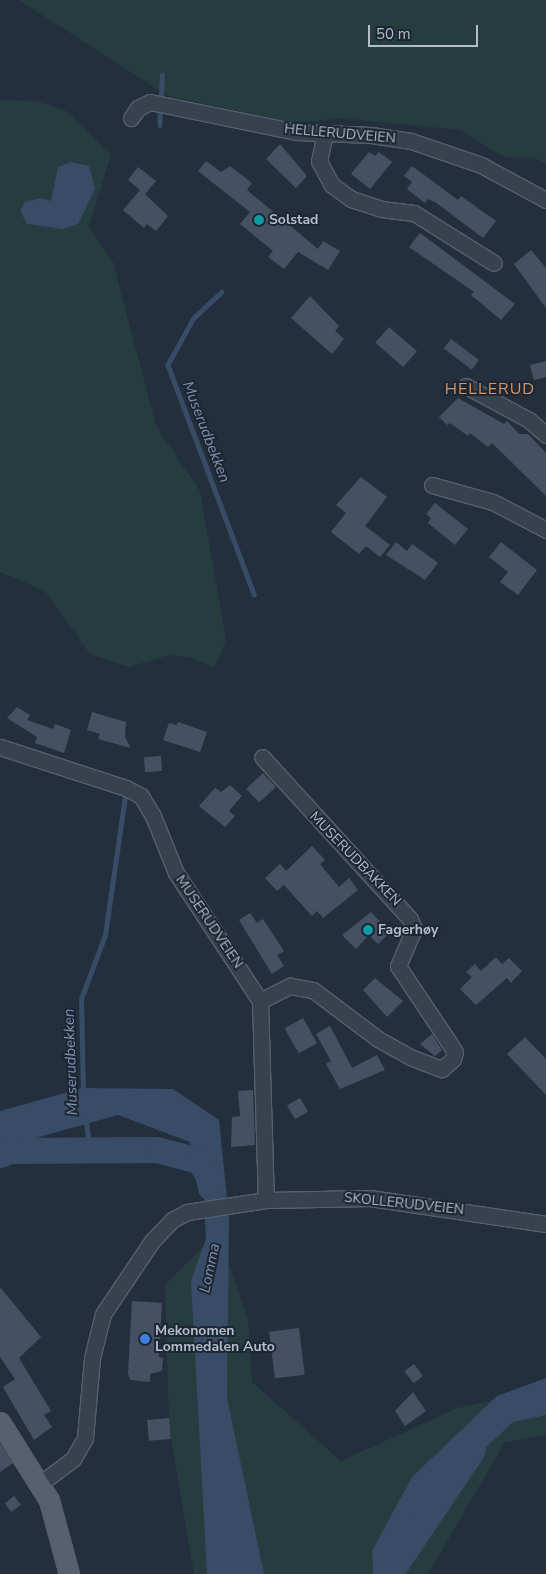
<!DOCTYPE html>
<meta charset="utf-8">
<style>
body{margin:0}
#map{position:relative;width:546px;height:1574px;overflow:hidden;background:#242f3e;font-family:"Nunito Sans",sans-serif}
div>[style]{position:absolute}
.green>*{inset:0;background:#263c3f}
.water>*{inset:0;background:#394c67}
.stream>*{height:4.5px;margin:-2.25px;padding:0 2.25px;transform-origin:2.25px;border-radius:2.25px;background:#394c67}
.river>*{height:26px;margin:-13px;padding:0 13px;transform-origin:13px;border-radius:13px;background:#394c67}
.building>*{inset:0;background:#455162;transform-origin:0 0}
.roads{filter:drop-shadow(1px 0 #565f6c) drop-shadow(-1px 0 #565f6c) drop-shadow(0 1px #565f6c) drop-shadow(0 -1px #565f6c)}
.minor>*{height:15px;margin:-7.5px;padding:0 7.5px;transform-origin:7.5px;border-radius:7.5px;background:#38414e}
.major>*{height:19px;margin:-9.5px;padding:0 9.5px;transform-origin:9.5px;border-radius:9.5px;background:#56606e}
.dots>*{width:14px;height:14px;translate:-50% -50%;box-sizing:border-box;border:2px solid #1d2633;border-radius:50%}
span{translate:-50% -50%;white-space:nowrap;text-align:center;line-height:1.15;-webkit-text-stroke:4px #1d2633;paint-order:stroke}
.street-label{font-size:14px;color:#b4bcc9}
.poi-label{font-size:14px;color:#b4bcc9;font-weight:700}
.left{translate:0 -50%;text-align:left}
.water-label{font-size:15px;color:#7c92b1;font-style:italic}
.quarter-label{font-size:16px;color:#d59563;letter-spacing:1px}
.scale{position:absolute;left:368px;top:25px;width:110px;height:22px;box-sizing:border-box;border:2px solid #b4bcc9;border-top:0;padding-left:6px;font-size:15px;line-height:18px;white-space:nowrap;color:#b4bcc9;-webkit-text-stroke:4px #1d2633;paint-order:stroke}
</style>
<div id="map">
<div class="green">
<div style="clip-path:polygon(19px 0,546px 0,546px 164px,535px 158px,504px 157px,460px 130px,341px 118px,293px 123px,168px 96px)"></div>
<div style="clip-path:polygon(0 100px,36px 101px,66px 111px,111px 154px,89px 227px,113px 262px,156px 426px,200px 491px,226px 640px,214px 668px,190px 657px,169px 655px,129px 667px,90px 654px,45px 591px,0 572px)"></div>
<div style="clip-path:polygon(218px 1231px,248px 1320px,252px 1382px,341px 1461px,458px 1408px,546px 1388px,546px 1435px,505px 1442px,428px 1574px,194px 1574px,169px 1425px,165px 1285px)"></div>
</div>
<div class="water">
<div style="clip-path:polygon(71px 162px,89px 166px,95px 189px,78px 224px,64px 229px,27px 224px,20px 211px,25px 202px,41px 198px,51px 201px,58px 167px)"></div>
<div style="clip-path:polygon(83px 1088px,173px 1089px,219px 1120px,229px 1219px,227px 1398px,264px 1574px,207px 1574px,191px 1281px,206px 1239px,204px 1196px,190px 1142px,118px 1115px,0 1148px,0 1111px)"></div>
<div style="clip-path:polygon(546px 1378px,546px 1415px,513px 1422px,452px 1480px,390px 1574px,373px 1574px,372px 1551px,412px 1477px,497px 1396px)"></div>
</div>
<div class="stream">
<div style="left:161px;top:95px;width:20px;rotate:-87deg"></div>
<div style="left:160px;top:115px;width:10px;rotate:90deg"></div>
<div style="left:222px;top:292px;width:38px;rotate:137deg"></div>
<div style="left:194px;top:318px;width:54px;rotate:119deg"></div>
<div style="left:168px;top:365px;width:245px;rotate:69.4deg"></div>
<div style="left:83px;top:1093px;width:94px;rotate:-91.2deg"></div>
<div style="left:81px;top:999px;width:68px;rotate:-69.4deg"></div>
<div style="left:105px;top:935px;width:139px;rotate:-81.8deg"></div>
<div style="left:86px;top:1118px;width:33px;rotate:83deg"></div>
</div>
<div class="river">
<div style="left:0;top:1155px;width:12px;rotate:-20deg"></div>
<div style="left:11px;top:1151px;width:146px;rotate:-0.4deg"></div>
<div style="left:157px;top:1150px;width:43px;rotate:14.7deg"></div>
<div style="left:199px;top:1161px;width:16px;rotate:55deg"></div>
<div style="left:208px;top:1174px;width:14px;rotate:78deg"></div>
<div style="left:390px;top:1574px;width:149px;rotate:-56.2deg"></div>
</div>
<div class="building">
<div style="clip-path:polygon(280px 144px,307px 176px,296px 188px,266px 159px)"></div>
<div style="clip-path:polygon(369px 152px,375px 156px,379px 152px,392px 162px,370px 189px,351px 174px)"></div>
<div style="clip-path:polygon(206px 161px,221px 172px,230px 166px,252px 183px,247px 190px,318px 249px,323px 241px,340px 251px,328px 270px,298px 252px,284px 269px,268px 257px,273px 251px,240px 224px,250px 212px,198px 171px)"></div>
<div style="clip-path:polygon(412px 166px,458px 200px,461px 196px,496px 221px,483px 238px,435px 202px,428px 199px,425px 203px,407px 189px,412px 182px,404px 176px)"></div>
<div style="clip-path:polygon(138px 167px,156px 181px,145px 194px,168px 216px,156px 231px,147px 224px,144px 228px,123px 210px,140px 190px,128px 180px)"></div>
<div style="clip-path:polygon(420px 233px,515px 304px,501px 320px,471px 295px,474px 292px,409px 247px)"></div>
<div style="clip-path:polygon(531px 250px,546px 268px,546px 308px,514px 264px)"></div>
<div style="clip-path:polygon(310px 296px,339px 326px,335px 331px,344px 339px,332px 354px,291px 318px)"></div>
<div style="left:389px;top:327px;width:37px;height:21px;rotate:41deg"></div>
<div style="left:451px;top:339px;width:35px;height:12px;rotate:37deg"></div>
<div style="clip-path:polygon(546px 361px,546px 377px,534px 380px,530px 365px)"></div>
<div style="clip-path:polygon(458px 398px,504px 424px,507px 421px,519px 434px,528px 434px,546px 453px,546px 496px,492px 443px,488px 447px,470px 433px,468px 436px,450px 423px,447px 425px,439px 417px)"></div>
<div style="clip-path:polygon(361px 477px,387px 497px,365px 526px,390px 545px,380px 557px,366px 546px,359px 554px,331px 532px,346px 513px,336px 505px)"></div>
<div style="clip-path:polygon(435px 503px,468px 529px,455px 545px,428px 523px,431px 518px,426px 514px)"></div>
<div style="clip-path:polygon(396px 542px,407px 551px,412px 544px,438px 563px,425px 580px,386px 555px)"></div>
<div style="clip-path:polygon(501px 542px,537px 570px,518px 595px,500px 582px,508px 572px,489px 557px)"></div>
<div style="clip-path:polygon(17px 707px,30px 715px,27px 720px,53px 729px,55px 724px,71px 730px,64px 753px,35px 743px,37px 737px,7px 718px)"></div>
<div style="clip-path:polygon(92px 712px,126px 722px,125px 737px,131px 748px,98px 739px,100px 734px,87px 730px)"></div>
<div style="clip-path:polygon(178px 722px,207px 732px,200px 752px,163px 740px,169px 723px,177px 725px)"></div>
<div style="left:161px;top:756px;width:15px;height:17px;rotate:86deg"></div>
<div style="left:263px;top:773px;width:19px;height:23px;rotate:47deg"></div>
<div style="clip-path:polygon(230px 785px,242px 796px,229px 811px,235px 816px,225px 827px,199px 806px,215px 788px,221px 792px)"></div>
<div style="clip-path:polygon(312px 846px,325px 860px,320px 864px,339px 887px,349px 878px,358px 890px,323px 918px,317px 911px,312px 916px,284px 885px,277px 891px,265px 878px,280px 864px,286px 871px)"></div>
<div style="clip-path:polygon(371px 912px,390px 932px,378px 944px,369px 935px,356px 949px,342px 935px)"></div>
<div style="clip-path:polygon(250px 913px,257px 923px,263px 919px,284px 951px,277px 955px,284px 966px,272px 974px,239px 920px)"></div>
<div style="clip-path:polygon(496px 957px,502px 964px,509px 958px,522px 971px,511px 983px,507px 978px,476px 1005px,460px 989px,472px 977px,466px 972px,475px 964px,481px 971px)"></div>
<div style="clip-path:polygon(375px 978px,403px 1001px,387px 1017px,363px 990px)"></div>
<div style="left:303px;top:1018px;width:29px;height:21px;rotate:61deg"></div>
<div style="clip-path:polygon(330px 1026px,352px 1068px,377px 1055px,385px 1070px,340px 1089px,326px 1064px,331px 1061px,316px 1034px)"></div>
<div style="clip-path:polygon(432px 1034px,442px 1050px,435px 1056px,420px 1044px)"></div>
<div style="clip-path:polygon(525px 1037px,546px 1059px,546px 1095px,507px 1054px)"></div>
<div style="clip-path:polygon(253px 1090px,255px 1145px,231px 1147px,232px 1117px,240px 1116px,238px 1091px)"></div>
<div style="left:300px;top:1098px;width:16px;height:15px;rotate:60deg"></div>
<div style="clip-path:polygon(0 1287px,41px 1337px,19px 1358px,51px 1411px,44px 1415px,52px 1427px,34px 1440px,3px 1387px,15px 1379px,0 1357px)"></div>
<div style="clip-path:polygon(132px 1301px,162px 1303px,159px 1357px,163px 1358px,162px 1371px,150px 1374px,150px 1382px,130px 1380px,128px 1373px)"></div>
<div style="left:299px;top:1328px;width:47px;height:30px;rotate:83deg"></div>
<div style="left:414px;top:1364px;width:15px;height:12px;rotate:53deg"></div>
<div style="clip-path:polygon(413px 1392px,426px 1411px,405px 1426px,395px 1411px)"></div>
<div style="left:169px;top:1418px;width:21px;height:22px;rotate:85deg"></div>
<div style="clip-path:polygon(0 1443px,13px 1463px,0 1472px)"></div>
<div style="left:14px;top:1496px;width:11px;height:12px;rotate:52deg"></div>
</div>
<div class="roads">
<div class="minor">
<div style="left:131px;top:118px;width:12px;rotate:-55deg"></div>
<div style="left:138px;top:108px;width:13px;rotate:-27deg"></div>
<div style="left:150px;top:102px;width:149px;rotate:11.6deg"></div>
<div style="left:296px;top:132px;width:75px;rotate:2.3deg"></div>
<div style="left:371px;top:135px;width:40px;rotate:8.5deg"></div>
<div style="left:411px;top:141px;width:74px;rotate:18.9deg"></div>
<div style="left:481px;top:165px;width:74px;rotate:28.3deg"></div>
<div style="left:325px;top:133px;width:29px;rotate:102deg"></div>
<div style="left:319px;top:161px;width:27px;rotate:62deg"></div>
<div style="left:332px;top:185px;width:24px;rotate:36deg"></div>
<div style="left:351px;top:199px;width:32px;rotate:18deg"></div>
<div style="left:381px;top:209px;width:33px;rotate:7deg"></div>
<div style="left:414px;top:213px;width:94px;rotate:32deg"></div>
<div style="left:466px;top:386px;width:72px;rotate:28.4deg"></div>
<div style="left:529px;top:420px;width:23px;rotate:41deg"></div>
<div style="left:432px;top:485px;width:63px;rotate:15.6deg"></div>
<div style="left:493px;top:502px;width:60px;rotate:27.8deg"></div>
<div style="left:0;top:747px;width:133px;rotate:18deg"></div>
<div style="left:126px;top:788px;width:17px;rotate:28deg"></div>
<div style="left:141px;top:796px;width:23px;rotate:59deg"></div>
<div style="left:153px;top:816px;width:61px;rotate:68deg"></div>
<div style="left:176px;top:873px;width:153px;rotate:56.7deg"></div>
<div style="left:260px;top:1001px;width:199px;rotate:88.3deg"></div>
<div style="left:260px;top:1001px;width:34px;rotate:-27deg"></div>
<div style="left:290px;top:986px;width:23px;rotate:10deg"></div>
<div style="left:313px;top:990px;width:81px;rotate:37deg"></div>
<div style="left:378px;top:1039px;width:37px;rotate:29deg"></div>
<div style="left:410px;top:1057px;width:34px;rotate:21deg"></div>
<div style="left:442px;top:1069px;width:15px;rotate:-42deg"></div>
<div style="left:453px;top:1059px;width:7px;rotate:-74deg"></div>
<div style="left:455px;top:1052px;width:13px;rotate:-122deg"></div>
<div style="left:448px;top:1041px;width:90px;rotate:-123.7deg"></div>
<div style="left:398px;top:966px;width:40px;rotate:-66.6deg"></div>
<div style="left:414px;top:929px;width:11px;rotate:-112deg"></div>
<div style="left:410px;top:919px;width:219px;rotate:-132.4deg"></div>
<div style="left:41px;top:1483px;width:40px;rotate:-37deg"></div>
<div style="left:73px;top:1459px;width:24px;rotate:-60deg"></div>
<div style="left:85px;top:1438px;width:80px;rotate:-85deg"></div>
<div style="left:92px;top:1358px;width:45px;rotate:-76deg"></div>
<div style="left:103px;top:1314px;width:88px;rotate:-56.1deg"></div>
<div style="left:152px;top:1241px;width:29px;rotate:-46deg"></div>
<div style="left:172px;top:1220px;width:17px;rotate:-28deg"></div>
<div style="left:187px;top:1212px;width:80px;rotate:-8.6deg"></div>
<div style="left:266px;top:1200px;width:104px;rotate:-1.1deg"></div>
<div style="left:370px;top:1198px;width:178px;rotate:8.4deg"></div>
</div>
<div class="major">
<div style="left:0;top:1422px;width:92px;rotate:57.9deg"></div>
<div style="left:49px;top:1500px;width:77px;rotate:74.9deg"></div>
</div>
</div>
<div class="dots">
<div style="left:259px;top:220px;background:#0f9aa8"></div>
<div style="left:368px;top:930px;background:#0f9aa8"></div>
<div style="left:145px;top:1339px;background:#3f7fe0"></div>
</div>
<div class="street-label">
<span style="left:340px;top:134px;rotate:5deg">HELLERUDVEIEN</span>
<span style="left:355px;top:859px;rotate:46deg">MUSERUDBAKKEN</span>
<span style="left:209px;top:922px;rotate:56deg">MUSERUDVEIEN</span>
<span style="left:404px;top:1204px;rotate:6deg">SKOLLERUDVEIEN</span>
</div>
<div class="poi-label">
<span class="left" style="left:269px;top:220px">Solstad</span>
<span class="left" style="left:378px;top:930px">Fagerhøy</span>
<span class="left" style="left:155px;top:1339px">Mekonomen<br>Lommedalen Auto</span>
</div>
<div class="water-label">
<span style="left:206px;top:432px;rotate:69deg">Muserudbekken</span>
<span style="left:71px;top:1062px;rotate:-92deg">Muserudbekken</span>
<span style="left:210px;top:1268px;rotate:-78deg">Lomma</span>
</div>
<div class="quarter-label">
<span style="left:490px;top:389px">HELLERUD</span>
</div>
<div class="scale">50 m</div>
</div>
